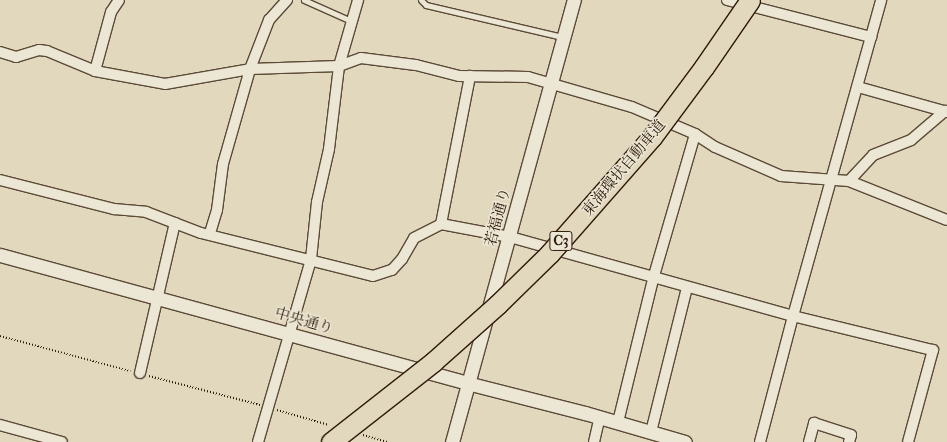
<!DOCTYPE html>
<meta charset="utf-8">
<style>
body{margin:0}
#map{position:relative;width:947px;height:442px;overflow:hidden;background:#e1d8bd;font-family:"IM FELL French Canon","Noto Serif JP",serif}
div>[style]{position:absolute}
.path>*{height:1.5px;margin-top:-0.75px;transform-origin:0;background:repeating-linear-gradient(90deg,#301a0a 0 1px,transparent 0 3px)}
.roads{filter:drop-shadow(1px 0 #5c4a37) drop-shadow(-1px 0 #5c4a37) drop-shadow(0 1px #5c4a37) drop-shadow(0 -1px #5c4a37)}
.service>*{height:5px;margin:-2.5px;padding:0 2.5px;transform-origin:2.5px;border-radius:2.5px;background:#ece6d4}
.minor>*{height:10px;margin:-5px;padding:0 5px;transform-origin:5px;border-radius:5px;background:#ece6d4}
.tertiary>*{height:13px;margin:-6.5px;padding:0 6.5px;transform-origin:6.5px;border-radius:6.5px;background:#ece6d4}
.bridges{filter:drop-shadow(1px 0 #301a0a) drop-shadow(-1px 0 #301a0a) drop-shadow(0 1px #301a0a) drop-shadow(0 -1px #301a0a)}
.motorway-bridge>*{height:19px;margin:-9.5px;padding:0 9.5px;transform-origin:9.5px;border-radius:9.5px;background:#e1d8bd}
span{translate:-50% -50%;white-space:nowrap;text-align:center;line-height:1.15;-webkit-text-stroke:3px #ece6d4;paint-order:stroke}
.shield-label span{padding:1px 3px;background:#ece6d4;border:1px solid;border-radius:3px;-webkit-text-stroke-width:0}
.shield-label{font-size:14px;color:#301a0a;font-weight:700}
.street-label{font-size:15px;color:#301a0a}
</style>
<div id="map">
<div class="path">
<div style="left:0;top:336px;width:135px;rotate:15.1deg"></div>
<div style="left:149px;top:376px;width:115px;rotate:14.6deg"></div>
<div style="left:277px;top:410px;width:54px;rotate:16.1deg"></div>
<div style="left:363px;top:435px;width:26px;rotate:16deg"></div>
</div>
<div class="roads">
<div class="service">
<div style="left:304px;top:0;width:51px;rotate:24.1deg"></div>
<div style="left:421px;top:0;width:7px;rotate:45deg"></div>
<div style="left:426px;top:5px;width:140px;rotate:13.2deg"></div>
</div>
<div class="minor">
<div style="left:727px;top:0;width:149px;rotate:14.4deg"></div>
<div style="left:0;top:52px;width:17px;rotate:17deg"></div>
<div style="left:16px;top:57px;width:24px;rotate:-17deg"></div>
<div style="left:39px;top:50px;width:8px;rotate:7deg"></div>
<div style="left:47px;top:51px;width:52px;rotate:22.6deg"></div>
<div style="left:95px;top:71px;width:71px;rotate:10.5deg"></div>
<div style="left:165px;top:84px;width:86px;rotate:-10deg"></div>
<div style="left:250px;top:69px;width:89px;rotate:-1.9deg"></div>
<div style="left:339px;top:66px;width:23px;rotate:-20deg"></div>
<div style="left:361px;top:58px;width:55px;rotate:7.3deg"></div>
<div style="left:416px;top:65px;width:44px;rotate:14.3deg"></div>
<div style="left:459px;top:76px;width:69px;rotate:0.8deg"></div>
<div style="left:528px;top:77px;width:108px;rotate:16.1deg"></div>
<div style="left:632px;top:107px;width:69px;rotate:23.2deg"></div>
<div style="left:695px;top:134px;width:24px;rotate:33deg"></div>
<div style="left:715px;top:147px;width:72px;rotate:23.7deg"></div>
<div style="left:781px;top:176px;width:68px;rotate:4.2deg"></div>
<div style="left:849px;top:181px;width:105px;rotate:21.7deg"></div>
<div style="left:95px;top:71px;width:61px;rotate:-74.8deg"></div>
<div style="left:111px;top:12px;width:14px;rotate:-56deg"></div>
<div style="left:858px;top:87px;width:92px;rotate:15.7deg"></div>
<div style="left:0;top:180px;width:118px;rotate:14.3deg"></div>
<div style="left:114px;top:209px;width:32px;rotate:5deg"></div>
<div style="left:146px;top:212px;width:59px;rotate:20.9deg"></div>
<div style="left:201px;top:233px;width:177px;rotate:14deg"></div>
<div style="left:373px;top:276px;width:20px;rotate:-18deg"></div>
<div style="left:392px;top:270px;width:15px;rotate:-48deg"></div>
<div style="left:402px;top:259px;width:24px;rotate:-60deg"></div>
<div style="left:414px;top:238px;width:30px;rotate:-27deg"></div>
<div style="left:441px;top:224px;width:70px;rotate:10.7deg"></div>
<div style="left:510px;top:237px;width:294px;rotate:15.6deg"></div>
<div style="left:793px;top:316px;width:144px;rotate:13.7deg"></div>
<div style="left:933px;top:350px;width:95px;rotate:105.2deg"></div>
<div style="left:849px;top:181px;width:35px;rotate:-47deg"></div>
<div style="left:873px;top:155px;width:41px;rotate:-21.5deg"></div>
<div style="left:911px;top:140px;width:45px;rotate:-40.5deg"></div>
<div style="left:441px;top:224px;width:151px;rotate:-78.9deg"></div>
<div style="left:210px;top:233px;width:24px;rotate:-73deg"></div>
<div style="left:217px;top:210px;width:46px;rotate:-82.6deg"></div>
<div style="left:223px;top:164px;width:99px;rotate:-74.1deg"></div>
<div style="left:250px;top:69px;width:53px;rotate:-68.8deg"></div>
<div style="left:269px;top:20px;width:27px;rotate:-48deg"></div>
<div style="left:140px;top:373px;width:154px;rotate:-76.9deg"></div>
<div style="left:618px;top:422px;width:147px;rotate:-76.2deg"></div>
<div style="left:653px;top:279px;width:151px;rotate:-73.8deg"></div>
<div style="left:0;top:425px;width:64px;rotate:15.3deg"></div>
<div style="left:651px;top:432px;width:148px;rotate:-76deg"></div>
<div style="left:258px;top:442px;width:191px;rotate:-73.8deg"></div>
<div style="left:311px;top:259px;width:57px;rotate:-84deg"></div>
<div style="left:317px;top:202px;width:54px;rotate:-77.2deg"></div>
<div style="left:329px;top:149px;width:84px;rotate:-83.1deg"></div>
<div style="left:339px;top:66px;width:69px;rotate:-73.9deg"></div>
<div style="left:594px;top:442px;width:26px;rotate:-77deg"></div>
<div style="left:760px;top:442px;width:130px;rotate:-75.3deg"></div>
<div style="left:793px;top:316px;width:328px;rotate:-74.4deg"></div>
<div style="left:809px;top:442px;width:20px;rotate:-75deg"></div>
<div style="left:814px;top:423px;width:39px;rotate:18deg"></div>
<div style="left:851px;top:435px;width:7px;rotate:106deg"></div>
</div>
<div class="tertiary">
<div style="left:0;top:255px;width:484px;rotate:15.3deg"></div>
<div style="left:467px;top:383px;width:122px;rotate:14.3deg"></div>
<div style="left:585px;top:413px;width:104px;rotate:16.2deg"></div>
<div style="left:452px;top:442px;width:459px;rotate:-74.6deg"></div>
</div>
</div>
<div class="bridges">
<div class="motorway-bridge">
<div style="left:331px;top:442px;width:130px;rotate:-38.1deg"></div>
<div style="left:433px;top:362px;width:87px;rotate:-41.7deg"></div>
<div style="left:498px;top:304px;width:73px;rotate:-44.4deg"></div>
<div style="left:550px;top:253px;width:154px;rotate:-48.7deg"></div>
<div style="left:652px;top:137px;width:87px;rotate:-53.4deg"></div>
<div style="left:704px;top:67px;width:81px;rotate:-55.5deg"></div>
</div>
</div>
<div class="shield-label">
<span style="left:561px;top:241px">C3</span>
</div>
<div class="street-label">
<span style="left:624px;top:168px;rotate:-50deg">東海環状自動車道</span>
<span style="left:498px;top:217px;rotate:-75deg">若福通り</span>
<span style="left:304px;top:321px;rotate:16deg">中央通り</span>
</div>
</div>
